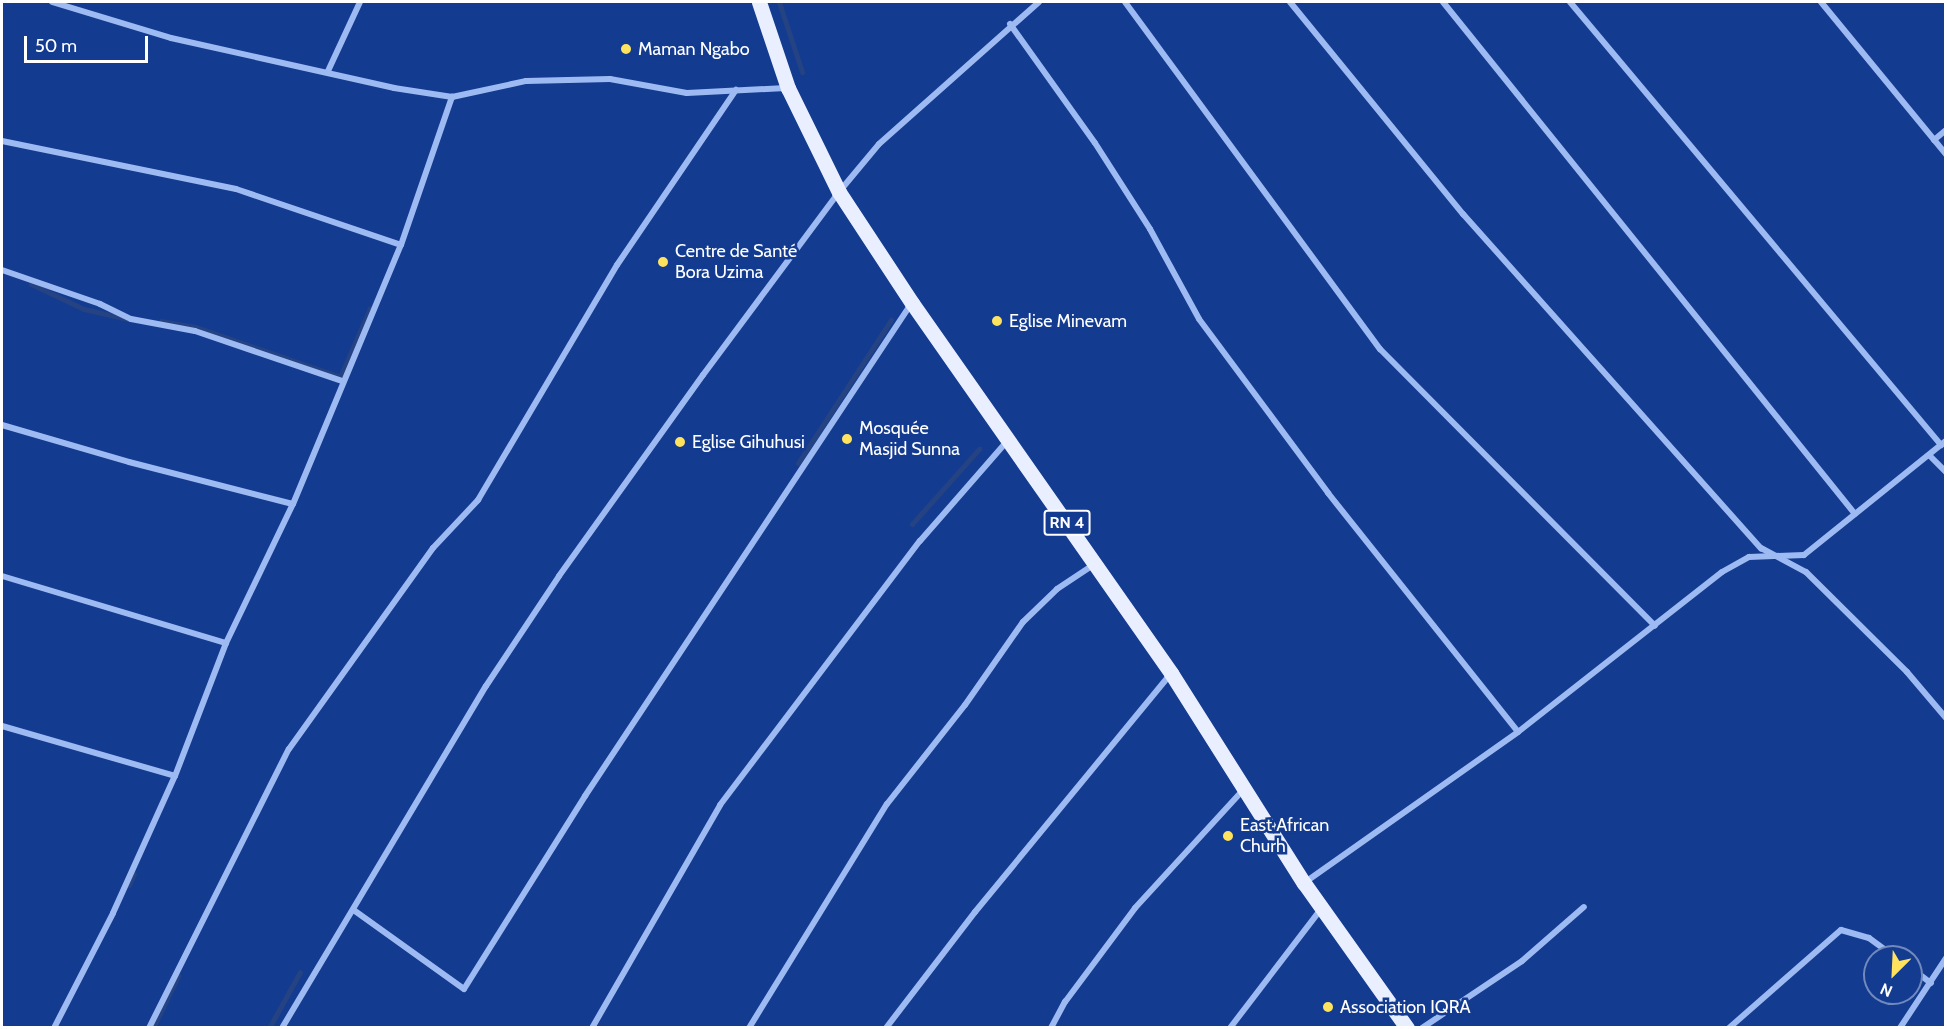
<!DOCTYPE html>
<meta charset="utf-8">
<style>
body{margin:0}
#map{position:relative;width:1947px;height:1029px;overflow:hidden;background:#133b90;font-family:Cabin,sans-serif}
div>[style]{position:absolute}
.stream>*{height:5px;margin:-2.5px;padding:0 2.5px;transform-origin:2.5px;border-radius:2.5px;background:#254383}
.street>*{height:6px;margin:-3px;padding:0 3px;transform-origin:3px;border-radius:3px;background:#9ebaf2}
.primary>*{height:15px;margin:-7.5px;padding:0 7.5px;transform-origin:7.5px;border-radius:7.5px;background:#e9efff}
.dots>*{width:16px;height:16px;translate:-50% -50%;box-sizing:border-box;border:3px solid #133b90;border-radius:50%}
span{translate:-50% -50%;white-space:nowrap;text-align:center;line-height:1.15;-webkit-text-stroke:5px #133b90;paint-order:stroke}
.shield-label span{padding:2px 4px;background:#133b90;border:2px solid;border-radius:4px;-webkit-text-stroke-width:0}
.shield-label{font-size:16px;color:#fff;font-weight:700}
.poi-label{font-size:18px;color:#fff}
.left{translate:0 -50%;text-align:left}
.frame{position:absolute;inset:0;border:3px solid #fff;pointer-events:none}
.north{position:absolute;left:1863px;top:945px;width:60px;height:60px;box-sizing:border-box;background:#133b90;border:2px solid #7189bc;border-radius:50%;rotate:204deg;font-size:16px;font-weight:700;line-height:24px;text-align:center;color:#fff}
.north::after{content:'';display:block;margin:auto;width:21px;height:27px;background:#ffe35f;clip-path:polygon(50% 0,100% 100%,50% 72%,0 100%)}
.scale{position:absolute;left:24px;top:36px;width:124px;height:27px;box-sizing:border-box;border:3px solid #fff;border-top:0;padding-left:8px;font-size:18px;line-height:21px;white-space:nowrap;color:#fff;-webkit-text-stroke:4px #133b90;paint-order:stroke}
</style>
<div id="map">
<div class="stream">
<div style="left:779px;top:2px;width:74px;rotate:71.8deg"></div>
<div style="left:31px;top:284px;width:59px;rotate:25.3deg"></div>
<div style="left:84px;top:309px;width:45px;rotate:12.8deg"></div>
<div style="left:161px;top:321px;width:36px;rotate:10deg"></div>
<div style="left:196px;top:327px;width:152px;rotate:19.1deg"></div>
<div style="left:340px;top:377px;width:75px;rotate:-66.5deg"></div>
<div style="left:798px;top:463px;width:171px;rotate:-57deg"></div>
<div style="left:912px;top:524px;width:101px;rotate:-48.2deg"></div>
<div style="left:129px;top:885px;width:12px;rotate:-66deg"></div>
<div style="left:153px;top:1028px;width:58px;rotate:-64.3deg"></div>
<div style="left:269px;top:1028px;width:64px;rotate:-61deg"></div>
</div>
<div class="street">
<div style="left:52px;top:2px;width:124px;rotate:16.8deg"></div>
<div style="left:171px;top:38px;width:229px;rotate:12.6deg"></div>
<div style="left:394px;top:88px;width:59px;rotate:8.8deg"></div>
<div style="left:452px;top:97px;width:76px;rotate:-12.2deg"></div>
<div style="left:526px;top:81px;width:84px;rotate:-1.4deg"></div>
<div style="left:610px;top:79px;width:78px;rotate:10.3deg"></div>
<div style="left:687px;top:93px;width:99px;rotate:-2.9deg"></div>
<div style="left:1125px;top:2px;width:431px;rotate:53.7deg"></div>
<div style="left:1380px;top:349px;width:390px;rotate:45.2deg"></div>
<div style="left:1290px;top:2px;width:274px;rotate:50.8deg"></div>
<div style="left:1463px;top:214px;width:448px;rotate:48.3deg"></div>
<div style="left:1761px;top:548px;width:51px;rotate:28.1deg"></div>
<div style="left:1806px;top:572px;width:142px;rotate:44.7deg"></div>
<div style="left:1907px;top:672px;width:60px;rotate:49.7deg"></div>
<div style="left:1443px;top:2px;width:657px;rotate:51.18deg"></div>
<div style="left:1570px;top:2px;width:578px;rotate:50.05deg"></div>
<div style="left:1821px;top:2px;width:197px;rotate:50.6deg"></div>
<div style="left:1010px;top:24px;width:146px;rotate:54.5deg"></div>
<div style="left:1095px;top:143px;width:102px;rotate:57.4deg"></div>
<div style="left:1150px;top:229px;width:102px;rotate:61.4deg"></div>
<div style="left:1199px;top:319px;width:217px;rotate:53.4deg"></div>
<div style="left:1328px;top:493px;width:305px;rotate:51.5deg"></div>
<div style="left:328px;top:71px;width:76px;rotate:-65.1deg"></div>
<div style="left:1934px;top:140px;width:16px;rotate:-40deg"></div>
<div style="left:2px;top:141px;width:239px;rotate:11.6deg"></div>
<div style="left:236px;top:189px;width:174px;rotate:18.7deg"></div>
<div style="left:2px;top:270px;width:104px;rotate:19.1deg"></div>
<div style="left:100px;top:304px;width:34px;rotate:26deg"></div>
<div style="left:131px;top:319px;width:65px;rotate:10.6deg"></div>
<div style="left:195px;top:331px;width:155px;rotate:18.8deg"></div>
<div style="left:2px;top:425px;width:132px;rotate:16.2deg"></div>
<div style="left:129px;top:462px;width:169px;rotate:14.4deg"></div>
<div style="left:1930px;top:456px;width:23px;rotate:45deg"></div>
<div style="left:2px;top:576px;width:234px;rotate:16.7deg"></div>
<div style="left:2px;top:726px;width:180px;rotate:16.1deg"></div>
<div style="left:1304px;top:883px;width:262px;rotate:-35.2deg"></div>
<div style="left:1518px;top:732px;width:259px;rotate:-38.1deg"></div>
<div style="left:1722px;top:572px;width:31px;rotate:-29deg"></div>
<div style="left:1749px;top:557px;width:55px;rotate:-2.1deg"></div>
<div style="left:1804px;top:555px;width:182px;rotate:-38.8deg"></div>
<div style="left:355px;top:911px;width:134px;rotate:35.6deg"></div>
<div style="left:464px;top:989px;width:228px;rotate:-57.9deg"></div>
<div style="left:585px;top:796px;width:590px;rotate:-56.47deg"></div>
<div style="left:1911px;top:968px;width:25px;rotate:37deg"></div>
<div style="left:54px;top:1028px;width:129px;rotate:-62.8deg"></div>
<div style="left:113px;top:913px;width:150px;rotate:-65.7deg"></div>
<div style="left:175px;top:776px;width:142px;rotate:-69deg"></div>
<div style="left:226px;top:643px;width:154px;rotate:-64.3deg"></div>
<div style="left:293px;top:504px;width:281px;rotate:-67.4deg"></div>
<div style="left:401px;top:245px;width:157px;rotate:-71deg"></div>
<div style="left:149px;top:1028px;width:312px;rotate:-63.4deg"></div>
<div style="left:289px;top:749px;width:247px;rotate:-54.4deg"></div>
<div style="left:433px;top:548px;width:66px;rotate:-46.8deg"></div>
<div style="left:478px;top:500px;width:273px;rotate:-59.4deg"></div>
<div style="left:617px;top:265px;width:212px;rotate:-55.8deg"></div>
<div style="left:282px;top:1028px;width:398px;rotate:-59.2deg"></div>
<div style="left:486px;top:686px;width:132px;rotate:-56.4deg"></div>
<div style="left:559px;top:576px;width:247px;rotate:-54.4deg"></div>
<div style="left:703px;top:375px;width:228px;rotate:-53.4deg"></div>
<div style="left:839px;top:192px;width:62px;rotate:-50.2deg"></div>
<div style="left:879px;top:144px;width:214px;rotate:-41.6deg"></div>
<div style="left:592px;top:1028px;width:257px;rotate:-60.1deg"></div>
<div style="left:720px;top:805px;width:331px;rotate:-52.9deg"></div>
<div style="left:920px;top:541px;width:134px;rotate:-48.9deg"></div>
<div style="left:749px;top:1028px;width:263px;rotate:-58.4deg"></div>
<div style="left:887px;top:804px;width:126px;rotate:-51.8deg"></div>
<div style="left:965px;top:705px;width:101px;rotate:-55.1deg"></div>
<div style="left:1023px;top:622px;width:47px;rotate:-44.1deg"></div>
<div style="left:1057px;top:589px;width:43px;rotate:-33.7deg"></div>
<div style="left:886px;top:1028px;width:146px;rotate:-52.5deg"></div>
<div style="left:975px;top:912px;width:309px;rotate:-50.6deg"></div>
<div style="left:1051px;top:1028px;width:30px;rotate:-62deg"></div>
<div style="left:1065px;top:1002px;width:117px;rotate:-53.3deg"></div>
<div style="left:1135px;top:908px;width:161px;rotate:-47.5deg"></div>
<div style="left:1230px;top:1028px;width:150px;rotate:-52.6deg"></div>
<div style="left:1422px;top:1028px;width:120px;rotate:-33.8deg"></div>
<div style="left:1522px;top:961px;width:82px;rotate:-41.1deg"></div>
<div style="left:1729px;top:1028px;width:149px;rotate:-41.2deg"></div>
<div style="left:1841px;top:930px;width:29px;rotate:16deg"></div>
<div style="left:1869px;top:938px;width:32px;rotate:36deg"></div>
<div style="left:1900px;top:1028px;width:84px;rotate:-56.7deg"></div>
</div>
<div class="primary">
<div style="left:759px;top:2px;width:91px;rotate:71.4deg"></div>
<div style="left:788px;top:88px;width:116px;rotate:63.9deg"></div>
<div style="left:839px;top:192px;width:133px;rotate:56.7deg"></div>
<div style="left:912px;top:303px;width:452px;rotate:55deg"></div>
<div style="left:1171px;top:673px;width:249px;rotate:57.7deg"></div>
<div style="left:1304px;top:883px;width:178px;rotate:54.6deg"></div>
</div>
<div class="dots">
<div style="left:626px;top:49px;background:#ffe35f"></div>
<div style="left:663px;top:262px;background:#ffe35f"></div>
<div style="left:997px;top:321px;background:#ffe35f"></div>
<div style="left:847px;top:439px;background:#ffe35f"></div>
<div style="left:680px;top:442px;background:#ffe35f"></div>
<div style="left:1228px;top:836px;background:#ffe35f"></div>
<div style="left:1328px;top:1007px;background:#ffe35f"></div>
</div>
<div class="shield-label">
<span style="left:1067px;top:523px">RN 4</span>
</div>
<div class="poi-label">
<span class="left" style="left:638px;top:49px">Maman Ngabo</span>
<span class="left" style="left:675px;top:262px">Centre de Santé<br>Bora Uzima</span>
<span class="left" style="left:1009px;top:321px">Eglise Minevam</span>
<span class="left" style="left:859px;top:439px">Mosquée<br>Masjid Sunna</span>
<span class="left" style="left:692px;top:442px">Eglise Gihuhusi</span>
<span class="left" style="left:1240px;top:836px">East African<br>Churh</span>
<span class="left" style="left:1340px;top:1007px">Association IQRA</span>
</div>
<div class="frame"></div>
<div class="north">N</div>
<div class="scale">50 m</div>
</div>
